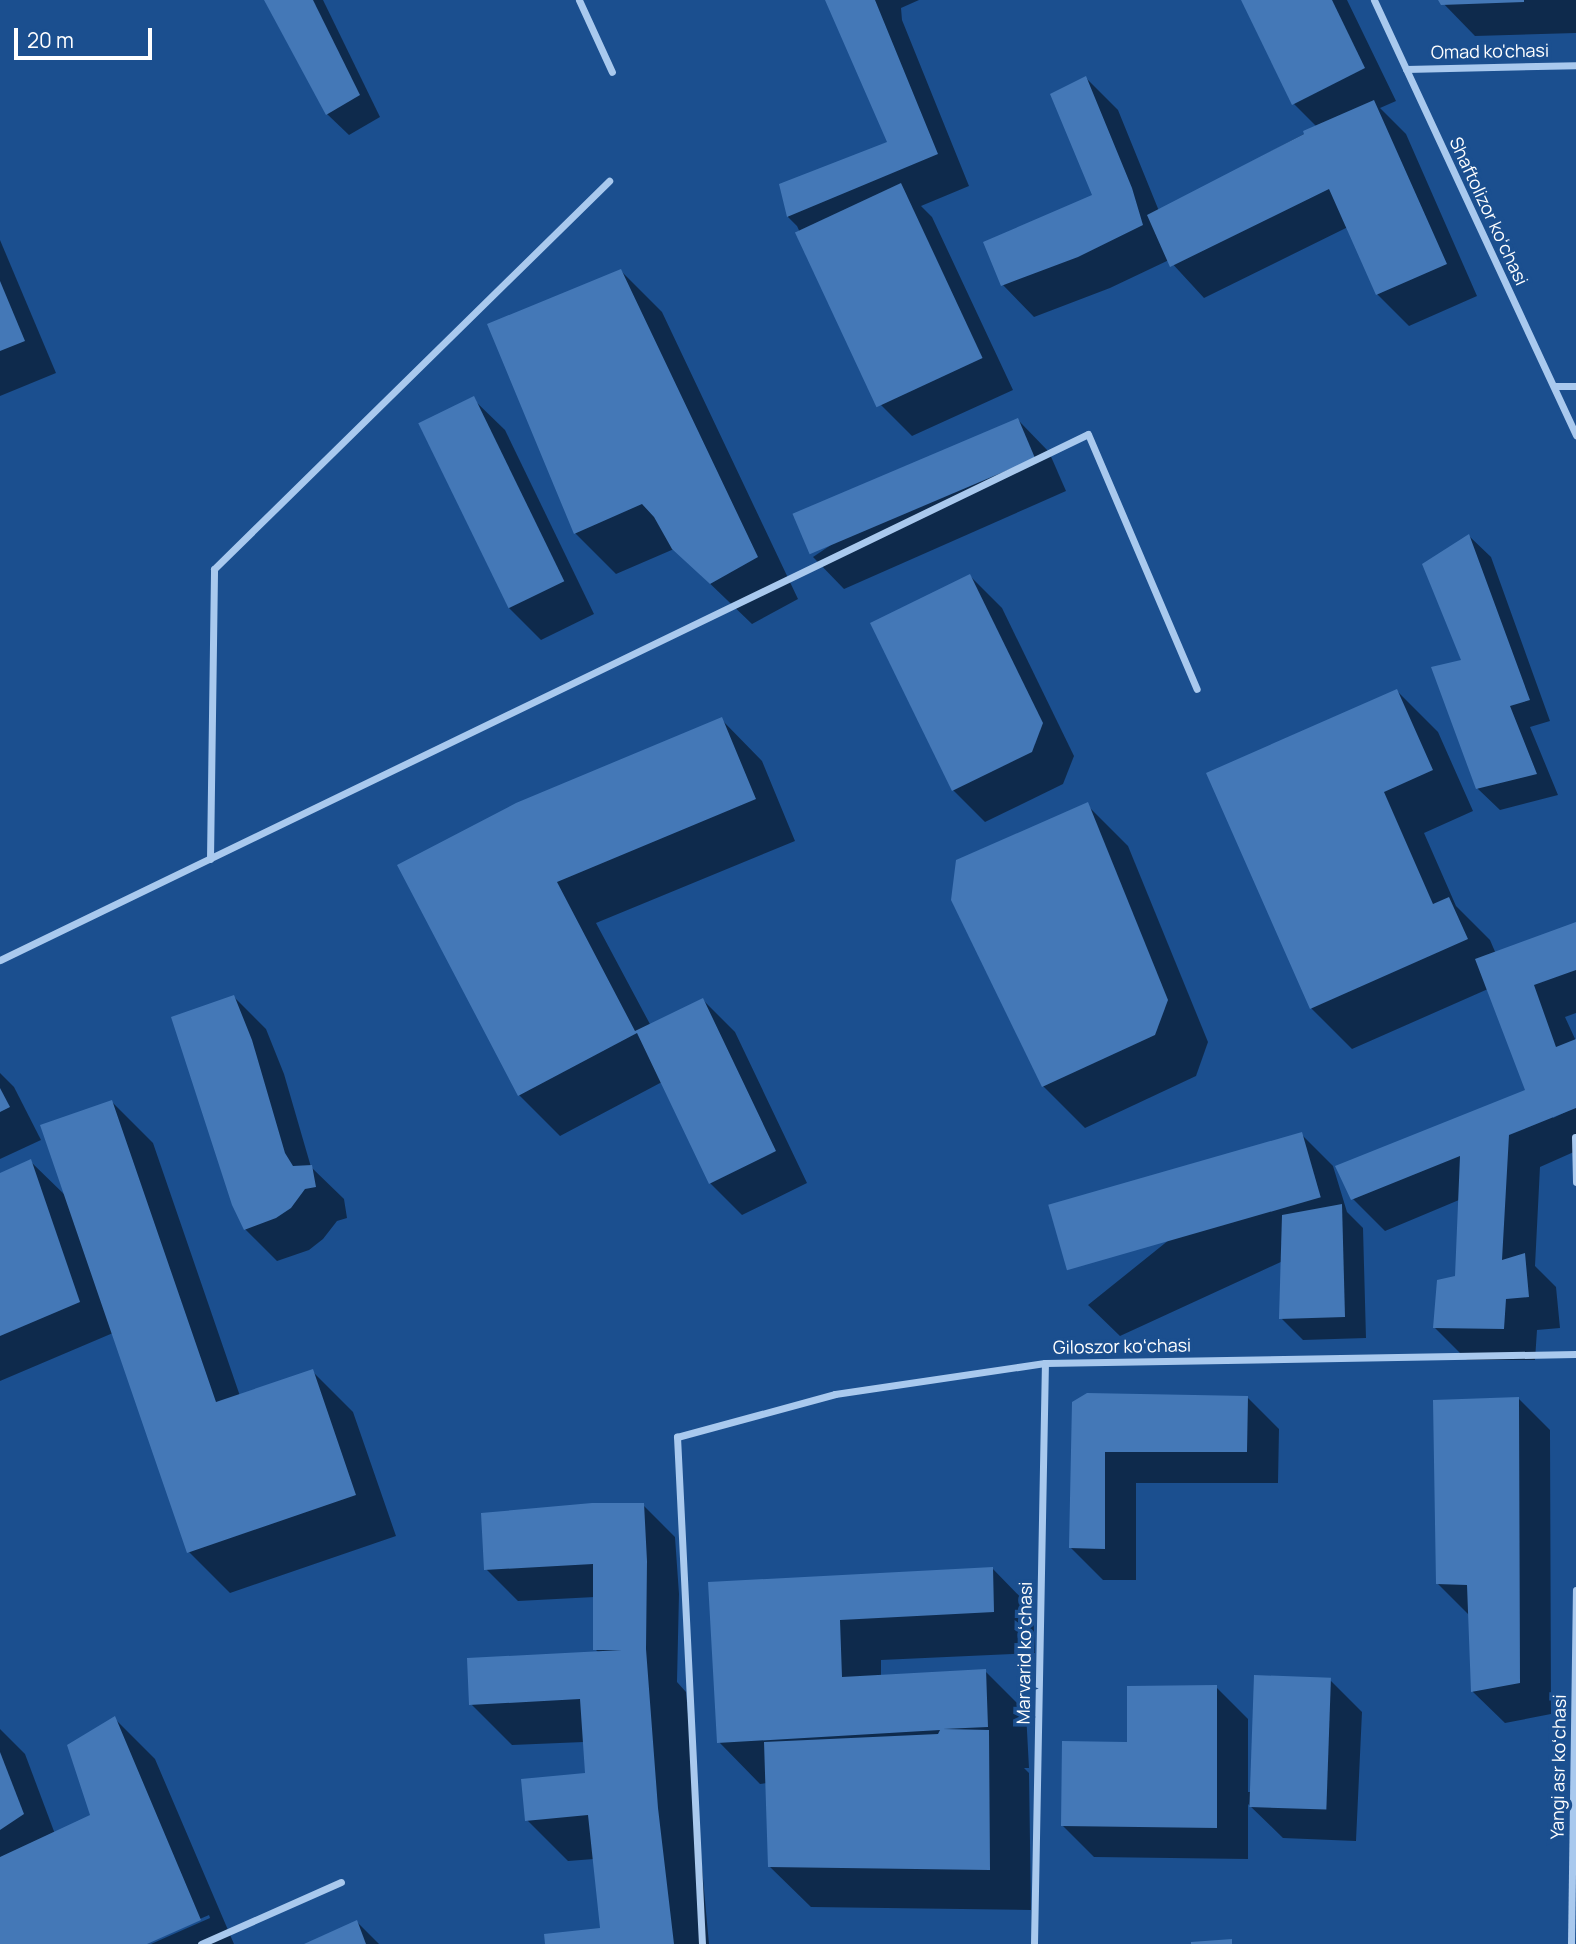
<!DOCTYPE html>
<meta charset="utf-8">
<style>
body{margin:0}
#map{position:relative;width:1576px;height:1944px;overflow:hidden;background:#1b4f8f;font-family:Manrope,sans-serif}
div>[style]{position:absolute}
.shadow>*{inset:0;background:#0007}
.building>*{inset:0;background:#4478b7;transform-origin:0 0}
.minor>*{height:7px;margin:-3.5px;padding:0 3.5px;transform-origin:3.5px;border-radius:3.5px;background:#a9c9ee}
span{translate:-50% -50%;white-space:nowrap;text-align:center;line-height:1.15;-webkit-text-stroke:7px #1b4f8f;paint-order:stroke}
.street-label{font-size:18px;color:#fff}
.scale{position:absolute;left:14px;top:28px;width:138px;height:32px;box-sizing:border-box;border:4px solid #fff;border-top:0;padding-left:9px;font-size:21px;line-height:24px;white-space:nowrap;color:#fff;-webkit-text-stroke:5px #1b4f8f;paint-order:stroke}
</style>
<div id="map">
<div class="shadow">
<div style="clip-path:polygon(266px 0,323px 0,380px 117px,349px 135px,327px 114px)"></div>
<div style="clip-path:polygon(828px 0,919px 0,901px 8px,902px 20px,969px 186px,921px 206px,932px 217px,1013px 390px,912px 436px,880px 404px,797px 226px,788px 217px,781px 185px,889px 143px)"></div>
<div style="clip-path:polygon(1243px 0,1347px 0,1396px 101px,1380px 108px,1406px 134px,1477px 296px,1409px 326px,1377px 294px,1348px 227px,1204px 298px,1169px 260px,1110px 288px,1034px 317px,1003px 285px,1094px 196px,1086px 78px,1118px 110px,1159px 211px,1317px 127px,1294px 104px)"></div>
<div style="clip-path:polygon(1440px 0,1576px 0,1576px 33px,1475px 36px)"></div>
<div style="clip-path:polygon(0 240px,56px 373px,0 396px)"></div>
<div style="clip-path:polygon(621px 271px,662px 312px,798px 599px,752px 624px,674px 549px,616px 574px,575px 533px)"></div>
<div style="clip-path:polygon(473px 399px,505px 430px,594px 614px,541px 640px,509px 608px)"></div>
<div style="clip-path:polygon(1018px 420px,1049px 452px,1066px 491px,844px 589px,813px 557px)"></div>
<div style="clip-path:polygon(1469px 536px,1491px 557px,1550px 721px,1530px 727px,1558px 795px,1500px 810px,1478px 789px,1434px 668px,1464px 661px)"></div>
<div style="clip-path:polygon(970px 576px,1002px 608px,1074px 756px,1063px 784px,985px 822px,953px 790px,872px 624px)"></div>
<div style="clip-path:polygon(1397px 691px,1438px 732px,1473px 811px,1424px 833px,1456px 906px,1490px 940px,1496px 954px,1576px 924px,1576px 1013px,1565px 1017px,1576px 1041px,1576px 1104px,1553px 1114px,1553px 1118px,1576px 1107px,1576px 1151px,1540px 1167px,1535px 1266px,1556px 1287px,1560px 1328px,1537px 1330px,1535px 1360px,1467px 1360px,1435px 1328px,1456px 1278px,1459px 1200px,1385px 1231px,1353px 1199px,1527px 1091px,1488px 989px,1352px 1049px,1311px 1008px)"></div>
<div style="clip-path:polygon(721px 719px,762px 761px,795px 841px,596px 923px,651px 1026px,703px 1000px,735px 1032px,807px 1183px,742px 1215px,710px 1183px,662px 1082px,560px 1136px,519px 1095px,400px 865px)"></div>
<div style="clip-path:polygon(1087px 805px,1128px 846px,1208px 1042px,1196px 1076px,1085px 1128px,1043px 1086px,952px 900px)"></div>
<div style="clip-path:polygon(234px 997px,266px 1029px,284px 1074px,311px 1167px,344px 1199px,347px 1218px,337px 1221px,323px 1239px,309px 1250px,277px 1261px,245px 1229px)"></div>
<div style="clip-path:polygon(0 1073px,14px 1087px,41px 1140px,0 1159px)"></div>
<div style="clip-path:polygon(112px 1102px,153px 1143px,240px 1396px,312px 1371px,353px 1412px,396px 1536px,230px 1593px,189px 1552px,113px 1333px,0 1381px,0 1175px,31px 1162px,67px 1197px)"></div>
<div style="clip-path:polygon(1301px 1134px,1333px 1166px,1347px 1212px,1363px 1228px,1366px 1338px,1303px 1340px,1281px 1318px,1283px 1261px,1120px 1336px,1088px 1305px)"></div>
<div style="clip-path:polygon(1247px 1397px,1279px 1429px,1278px 1483px,1136px 1483px,1136px 1580px,1103px 1580px,1071px 1548px,1074px 1403px)"></div>
<div style="clip-path:polygon(1518px 1398px,1550px 1430px,1551px 1714px,1505px 1723px,1473px 1692px,1470px 1616px,1437px 1583px)"></div>
<div style="clip-path:polygon(643px 1505px,675px 1537px,679px 1594px,677px 1682px,686px 1692px,709px 1944px,547px 1944px,602px 1929px,594px 1859px,568px 1861px,527px 1820px,587px 1774px,584px 1742px,512px 1745px,471px 1704px,599px 1653px,595px 1649px,595px 1597px,518px 1601px,486px 1569px)"></div>
<div style="clip-path:polygon(992px 1568px,1033px 1610px,1035px 1653px,881px 1660px,881px 1677px,985px 1671px,1026px 1712px,1029px 1768px,1024px 1768px,1029px 1773px,1031px 1910px,811px 1907px,769px 1866px,767px 1783px,760px 1784px,719px 1742px,710px 1583px)"></div>
<div style="clip-path:polygon(1330px 1680px,1362px 1712px,1356px 1841px,1283px 1838px,1248px 1804px,1248px 1859px,1094px 1857px,1062px 1825px,1129px 1744px,1216px 1687px,1248px 1719px,1248px 1792px,1251px 1792px)"></div>
<div style="clip-path:polygon(114px 1718px,155px 1759px,234px 1944px,151px 1944px,210px 1918px,209px 1915px,142px 1944px,0 1944px,0 1729px,25px 1754px,55px 1834px,93px 1816px)"></div>
<div style="clip-path:polygon(357px 1922px,379px 1944px,308px 1944px)"></div>
</div>
<div class="building">
<div style="clip-path:polygon(264px 0,313px 0,360px 95px,326px 115px)"></div>
<div style="clip-path:polygon(825px 0,875px 0,938px 154px,787px 217px,779px 184px,887px 142px)"></div>
<div style="clip-path:polygon(1241px 0,1332px 0,1365px 68px,1292px 105px)"></div>
<div style="clip-path:polygon(1438px 0,1524px 0,1524px 2px,1441px 5px)"></div>
<div style="clip-path:polygon(1086px 76px,1132px 188px,1143px 225px,1078px 257px,1001px 286px,983px 242px,1092px 195px,1050px 94px)"></div>
<div style="clip-path:polygon(1374px 100px,1447px 264px,1376px 295px,1329px 189px,1170px 267px,1147px 215px,1304px 134px,1303px 131px)"></div>
<div style="left:901px;top:183px;width:193px;height:117px;rotate:65deg"></div>
<div style="clip-path:polygon(621px 269px,758px 557px,710px 584px,672px 549px,654px 517px,642px 504px,574px 534px,487px 324px)"></div>
<div style="clip-path:polygon(0 281px,25px 341px,0 351px)"></div>
<div style="left:474px;top:396px;width:206px;height:62px;rotate:64deg"></div>
<div style="left:1018px;top:418px;width:44px;height:245px;rotate:67deg"></div>
<div style="clip-path:polygon(1469px 534px,1530px 700px,1510px 706px,1537px 774px,1476px 789px,1431px 667px,1461px 660px,1422px 564px)"></div>
<div style="clip-path:polygon(970px 574px,1043px 723px,1032px 752px,952px 791px,870px 623px)"></div>
<div style="clip-path:polygon(1397px 689px,1433px 770px,1384px 792px,1433px 904px,1449px 897px,1468px 939px,1310px 1009px,1206px 773px)"></div>
<div style="clip-path:polygon(722px 717px,756px 799px,557px 882px,635px 1031px,703px 998px,776px 1151px,709px 1184px,637px 1033px,518px 1096px,397px 865px,516px 803px)"></div>
<div style="clip-path:polygon(1088px 802px,1168px 1000px,1155px 1035px,1042px 1087px,951px 900px,956px 860px)"></div>
<div style="clip-path:polygon(1576px 922px,1576px 970px,1534px 985px,1556px 1047px,1576px 1039px,1576px 1108px,1509px 1135px,1502px 1260px,1525px 1253px,1529px 1297px,1506px 1299px,1504px 1329px,1433px 1328px,1437px 1280px,1455px 1276px,1460px 1156px,1351px 1200px,1335px 1166px,1525px 1090px,1475px 959px)"></div>
<div style="clip-path:polygon(234px 995px,252px 1040px,285px 1153px,293px 1166px,312px 1165px,316px 1187px,305px 1189px,291px 1208px,276px 1218px,244px 1230px,232px 1205px,171px 1017px)"></div>
<div style="clip-path:polygon(0 1088px,10px 1107px,0 1112px)"></div>
<div style="clip-path:polygon(112px 1100px,216px 1402px,313px 1369px,356px 1495px,187px 1553px,40px 1125px)"></div>
<div style="left:1302px;top:1132px;width:68px;height:264px;rotate:74deg"></div>
<div style="clip-path:polygon(31px 1159px,80px 1302px,0 1336px,0 1173px)"></div>
<div style="clip-path:polygon(1342px 1204px,1345px 1317px,1279px 1319px,1282px 1215px)"></div>
<div style="clip-path:polygon(1087px 1393px,1248px 1396px,1247px 1452px,1105px 1452px,1105px 1549px,1069px 1548px,1072px 1402px)"></div>
<div style="clip-path:polygon(1519px 1397px,1520px 1683px,1471px 1692px,1467px 1585px,1436px 1584px,1433px 1400px)"></div>
<div style="clip-path:polygon(592px 1503px,644px 1503px,647px 1561px,646px 1649px,658px 1808px,674px 1944px,545px 1944px,544px 1934px,600px 1928px,588px 1815px,525px 1821px,521px 1779px,585px 1773px,580px 1699px,469px 1705px,467px 1658px,622px 1650px,593px 1650px,593px 1564px,484px 1570px,481px 1513px)"></div>
<div style="clip-path:polygon(993px 1567px,994px 1612px,840px 1620px,842px 1677px,986px 1669px,988px 1727px,943px 1729px,989px 1730px,990px 1870px,768px 1867px,764px 1742px,938px 1734px,940px 1730px,717px 1743px,708px 1582px)"></div>
<div style="left:1254px;top:1675px;width:77px;height:132px;rotate:2deg"></div>
<div style="clip-path:polygon(1217px 1685px,1217px 1828px,1061px 1826px,1062px 1741px,1127px 1742px,1127px 1686px)"></div>
<div style="clip-path:polygon(115px 1716px,201px 1920px,147px 1944px,0 1944px,0 1857px,90px 1815px,67px 1745px)"></div>
<div style="clip-path:polygon(0 1752px,24px 1814px,0 1830px)"></div>
<div style="clip-path:polygon(357px 1920px,366px 1944px,304px 1944px)"></div>
<div style="clip-path:polygon(1232px 1939px,1232px 1944px,1191px 1944px,1191px 1942px)"></div>
</div>
<div class="minor">
<div style="left:579px;top:0;width:79px;rotate:65.4deg"></div>
<div style="left:1374px;top:0;width:480px;rotate:65.1deg"></div>
<div style="left:1406px;top:69px;width:170px;rotate:-1.3deg"></div>
<div style="left:1555px;top:386px;width:21px"></div>
<div style="left:210px;top:859px;width:290px;rotate:-89.2deg"></div>
<div style="left:214px;top:569px;width:554px;rotate:-44.49deg"></div>
<div style="left:0;top:960px;width:1208px;rotate:-25.8deg"></div>
<div style="left:1088px;top:434px;width:277px;rotate:66.9deg"></div>
<div style="left:1575px;top:1137px;width:45px;rotate:88.7deg"></div>
<div style="left:201px;top:1944px;width:153px;rotate:-23.9deg"></div>
<div style="left:702px;top:1944px;width:508px;rotate:-92.82deg"></div>
<div style="left:677px;top:1437px;width:164px;rotate:-15.2deg"></div>
<div style="left:835px;top:1394px;width:212px;rotate:-8.4deg"></div>
<div style="left:1045px;top:1363px;width:531px;rotate:-0.97deg"></div>
<div style="left:1034px;top:1944px;width:581px;rotate:-88.92deg"></div>
<div style="left:1571px;top:1944px;width:354px;rotate:-89.2deg"></div>
</div>
<div class="street-label">
<span style="left:1490px;top:51px;rotate:-1deg">Omad ko'chasi</span>
<span style="left:1489px;top:211px;rotate:65deg">Shaftolizor koʻchasi</span>
<span style="left:1122px;top:1346px;rotate:-1deg">Giloszor koʻchasi</span>
<span style="left:1024px;top:1653px;rotate:-89deg">Marvarid koʻchasi</span>
<span style="left:1558px;top:1767px;rotate:-89deg">Yangi asr koʻchasi</span>
</div>
<div class="scale">20 m</div>
</div>
